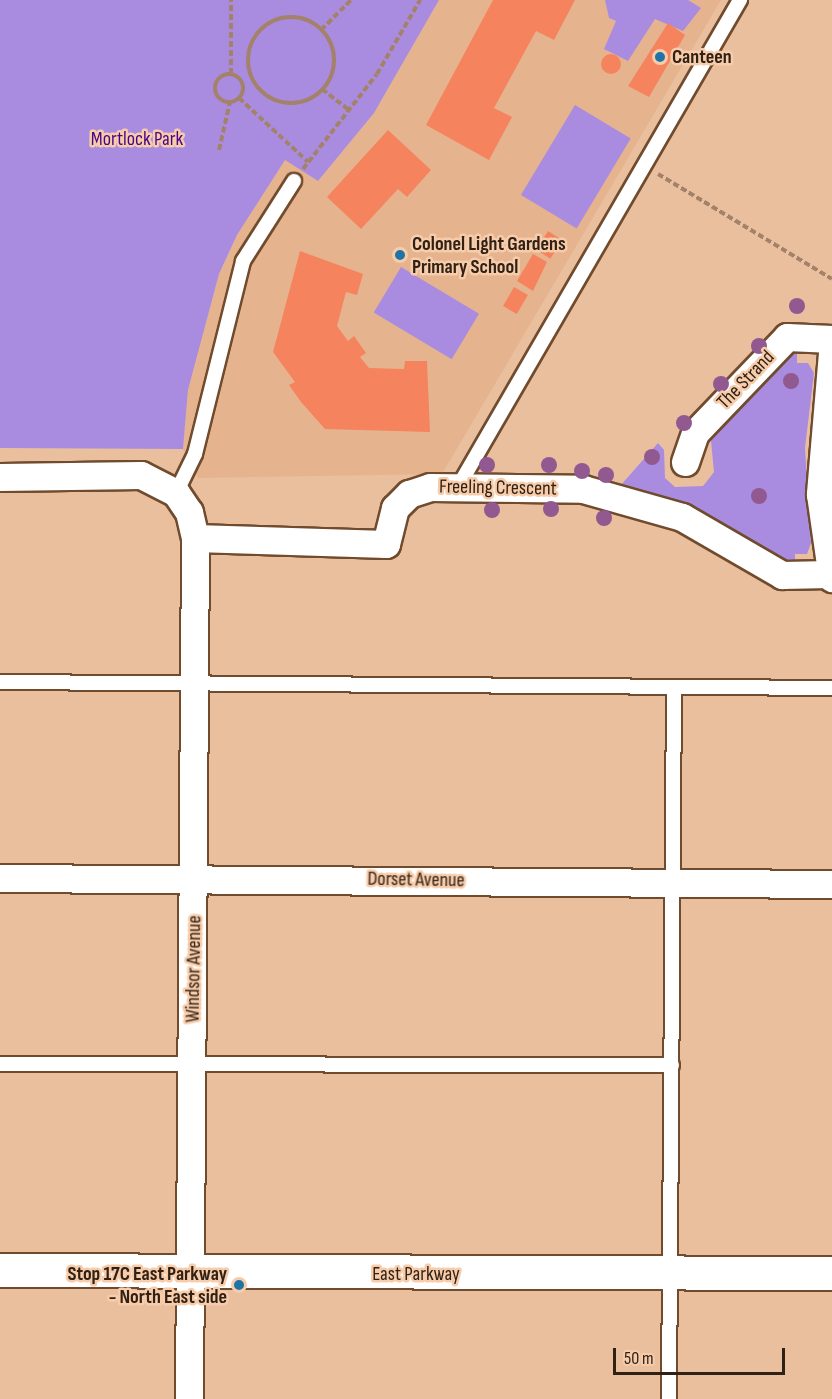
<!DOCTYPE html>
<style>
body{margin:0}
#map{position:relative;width:832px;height:1399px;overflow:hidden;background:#eabf9e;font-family:"Sofia Sans Condensed",sans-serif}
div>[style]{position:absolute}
.built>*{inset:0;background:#e5b48e}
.green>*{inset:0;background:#a98ce0;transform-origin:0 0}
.building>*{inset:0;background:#f5835d;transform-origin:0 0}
.round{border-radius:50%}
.path>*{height:4px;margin-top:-2px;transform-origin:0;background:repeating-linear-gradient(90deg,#a38269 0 6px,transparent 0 9px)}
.path>.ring{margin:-2px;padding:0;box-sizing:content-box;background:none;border:4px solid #a38269;border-radius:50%}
.roads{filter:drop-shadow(2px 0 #704b2d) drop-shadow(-2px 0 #704b2d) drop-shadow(0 2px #704b2d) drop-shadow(0 -2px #704b2d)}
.lane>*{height:14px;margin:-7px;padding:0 7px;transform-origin:7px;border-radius:7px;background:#fff}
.street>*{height:27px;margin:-13.5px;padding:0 13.5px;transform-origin:13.5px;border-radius:13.5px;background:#fff}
.secondary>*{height:33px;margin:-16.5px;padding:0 16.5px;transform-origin:16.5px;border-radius:16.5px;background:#fff}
.trees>*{width:16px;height:16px;margin:-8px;border-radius:50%;background:#915990}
.dots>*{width:16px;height:16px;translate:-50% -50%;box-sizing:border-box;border:3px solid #f7ccab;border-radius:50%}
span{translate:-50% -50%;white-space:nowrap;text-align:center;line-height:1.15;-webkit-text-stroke:5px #f7ccab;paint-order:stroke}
.poi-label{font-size:20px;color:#312114;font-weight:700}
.left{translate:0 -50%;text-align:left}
.right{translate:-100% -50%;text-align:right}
.park-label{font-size:20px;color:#490585}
.street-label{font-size:20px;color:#312114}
.scale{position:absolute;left:613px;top:1348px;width:172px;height:27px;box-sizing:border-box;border:3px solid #312114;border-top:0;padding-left:8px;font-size:18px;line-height:21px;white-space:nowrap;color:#312114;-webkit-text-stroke:4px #f7ccab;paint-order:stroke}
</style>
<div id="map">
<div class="built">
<div style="clip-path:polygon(439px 0,721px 0,442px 474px,198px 478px,183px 449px,188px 390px,219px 274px,237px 235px,285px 159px,318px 181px,374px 113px)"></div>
</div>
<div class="green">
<div style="clip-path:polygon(0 0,439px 0,374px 113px,318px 181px,285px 160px,237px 235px,219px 274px,188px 390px,183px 449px,0 448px)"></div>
<div style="clip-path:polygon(605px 0,688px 0,701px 8px,683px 31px,655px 19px,628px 61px,604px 49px,616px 21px,609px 18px)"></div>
<div style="left:575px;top:105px;width:65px;height:105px;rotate:31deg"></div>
<div style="left:401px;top:267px;width:91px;height:53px;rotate:31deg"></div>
<div style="clip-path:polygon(797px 352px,797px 363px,808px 363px,814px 373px,805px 448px,811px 543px,807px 554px,795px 554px,795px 568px,700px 511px,620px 486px,658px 443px,664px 450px,665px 478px,675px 487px,703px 486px,714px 472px,711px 441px,719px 427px,786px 355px)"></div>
</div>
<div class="building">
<div style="clip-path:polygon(493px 0,575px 0,554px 40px,536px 31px,494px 108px,512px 117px,489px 160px,426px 125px)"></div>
<div style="clip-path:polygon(668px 23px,685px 35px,649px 97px,628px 86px)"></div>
<div class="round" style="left:601px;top:54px;width:20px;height:20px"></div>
<div style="clip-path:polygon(388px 130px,431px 170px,407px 197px,398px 189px,361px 229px,327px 197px)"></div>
<div style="left:548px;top:231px;width:17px;height:22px;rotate:33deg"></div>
<div style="clip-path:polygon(300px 251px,363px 274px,357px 295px,346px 292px,337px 326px,348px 341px,354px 336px,366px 353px,360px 357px,369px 368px,404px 369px,405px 361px,427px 361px,430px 432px,325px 429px,301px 402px,289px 385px,295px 382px,273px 352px)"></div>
<div style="clip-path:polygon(533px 254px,547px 262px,533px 291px,517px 281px)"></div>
<div style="left:514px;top:287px;width:16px;height:22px;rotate:30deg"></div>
</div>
<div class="path">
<div class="ring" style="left:248px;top:17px;width:82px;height:82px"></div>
<div style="left:321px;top:30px;width:42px;rotate:-45deg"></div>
<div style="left:231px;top:74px;width:74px;rotate:-90deg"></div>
<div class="ring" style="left:215px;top:74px;width:24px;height:24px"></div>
<div style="left:322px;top:89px;width:34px;rotate:38deg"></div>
<div style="left:239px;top:98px;width:94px;rotate:42.8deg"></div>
<div style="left:219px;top:150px;width:49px;rotate:-77.1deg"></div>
<div style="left:303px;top:169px;width:120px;rotate:-52.1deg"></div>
<div style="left:377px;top:74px;width:86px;rotate:-59.8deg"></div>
<div style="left:658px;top:174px;width:203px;rotate:31.1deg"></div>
</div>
<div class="roads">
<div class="lane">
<div style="left:458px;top:487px;width:563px;rotate:-59.93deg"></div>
<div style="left:176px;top:493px;width:43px;rotate:-64deg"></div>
<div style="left:195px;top:454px;width:199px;rotate:-76deg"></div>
<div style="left:243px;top:261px;width:95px;rotate:-57.5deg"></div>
<div style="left:0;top:682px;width:832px;rotate:0.41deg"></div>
<div style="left:0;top:1064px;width:672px;rotate:0.09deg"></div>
<div style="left:669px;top:1399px;width:712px;rotate:-89.6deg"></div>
</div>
<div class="street">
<div style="left:832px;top:353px;width:142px;rotate:94.9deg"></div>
<div style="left:820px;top:494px;width:85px;rotate:81.9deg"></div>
<div style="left:685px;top:462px;width:31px;rotate:-71deg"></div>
<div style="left:695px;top:433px;width:133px;rotate:-46.2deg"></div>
<div style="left:787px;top:337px;width:45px;rotate:2.5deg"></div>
<div style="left:0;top:477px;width:141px;rotate:-0.8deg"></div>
<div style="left:141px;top:475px;width:39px;rotate:27deg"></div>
<div style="left:176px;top:493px;width:23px;rotate:56deg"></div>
<div style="left:189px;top:512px;width:27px;rotate:77deg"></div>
<div style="left:195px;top:538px;width:191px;rotate:1.8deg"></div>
<div style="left:386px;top:544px;width:37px;rotate:-76deg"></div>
<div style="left:395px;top:508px;width:20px;rotate:-45deg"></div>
<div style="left:409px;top:494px;width:22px;rotate:-18deg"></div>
<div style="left:430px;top:487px;width:153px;rotate:0.7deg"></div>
<div style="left:583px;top:489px;width:103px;rotate:15.8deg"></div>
<div style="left:682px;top:517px;width:116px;rotate:30.1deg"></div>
<div style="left:782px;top:575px;width:48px;rotate:-1.2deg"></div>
<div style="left:0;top:878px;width:832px;rotate:0.41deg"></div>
<div style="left:189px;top:1399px;width:861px;rotate:-89.6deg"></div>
</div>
<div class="secondary">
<div style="left:0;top:1270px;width:832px;rotate:0.21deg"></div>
</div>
</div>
<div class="trees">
<div style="left:797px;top:306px"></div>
<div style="left:759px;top:346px"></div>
<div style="left:791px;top:381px"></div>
<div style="left:721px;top:384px"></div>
<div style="left:684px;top:423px"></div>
<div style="left:652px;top:457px"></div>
<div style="left:487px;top:465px"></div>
<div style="left:549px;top:465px"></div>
<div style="left:582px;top:471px"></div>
<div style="left:606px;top:475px"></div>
<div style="left:759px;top:496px"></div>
<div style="left:551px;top:509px"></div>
<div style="left:492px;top:510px"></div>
<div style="left:604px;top:518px"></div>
</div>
<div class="dots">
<div style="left:660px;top:57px;background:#2074a5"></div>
<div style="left:400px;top:255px;background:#2074a5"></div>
<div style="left:239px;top:1285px;background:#2074a5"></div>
</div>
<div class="poi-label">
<span class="left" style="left:672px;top:57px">Canteen</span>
<span class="left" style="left:412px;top:256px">Colonel Light Gardens<br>Primary School</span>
<span class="right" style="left:227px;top:1286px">Stop 17C East Parkway<br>- North East side</span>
</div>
<div class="park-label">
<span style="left:137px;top:139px">Mortlock Park</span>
</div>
<div class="street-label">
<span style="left:746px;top:380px;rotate:-46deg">The Strand</span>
<span style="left:498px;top:488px;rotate:1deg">Freeling Crescent</span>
<span style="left:416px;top:880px;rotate:1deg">Dorset Avenue</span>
<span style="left:194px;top:969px;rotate:-89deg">Windsor Avenue</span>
<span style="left:416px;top:1274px">East Parkway</span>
</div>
<div class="scale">50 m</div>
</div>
